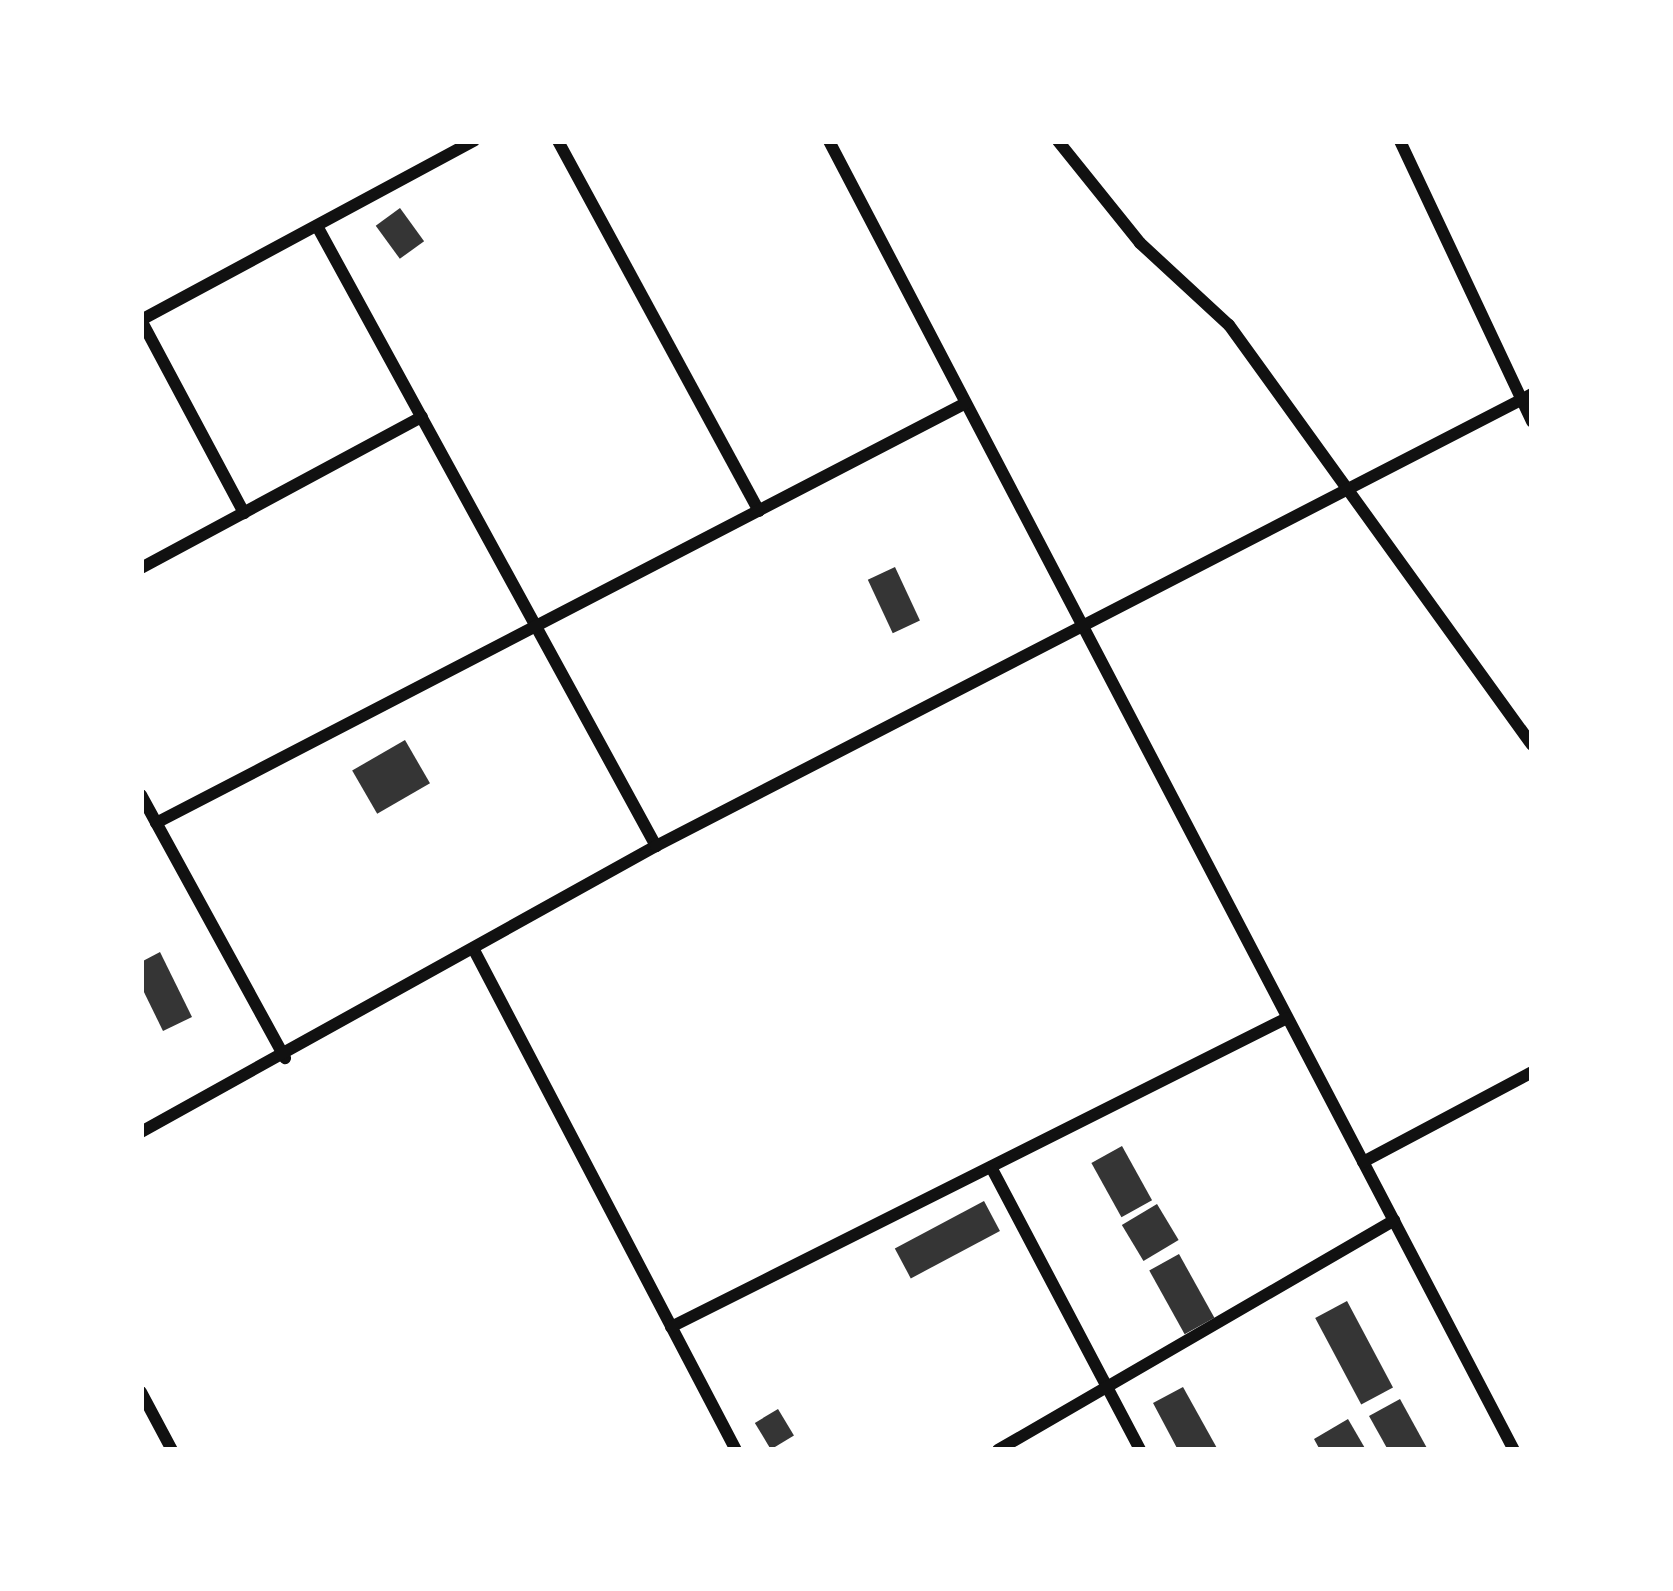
<!DOCTYPE html>
<style>
body{margin:0}
#map{position:relative;width:1673px;height:1591px;overflow:hidden;background:#fff;font-family:Inter,sans-serif}
div>[style]{position:absolute}
.building>*{inset:0;background:#353535;transform-origin:0 0}
.minor>*{height:12px;margin:-6px;padding:0 6px;transform-origin:6px;border-radius:6px;background:#111}
span{translate:-50% -50%;white-space:nowrap;text-align:center;line-height:1.15;-webkit-text-stroke:9px #fff;paint-order:stroke}
.frame{position:absolute;inset:0;border:144px solid #fff;pointer-events:none}
</style>
<div id="map">
<div class="building">
<div style="left:400px;top:208px;width:41px;height:30px;rotate:54deg"></div>
<div style="left:895px;top:567px;width:59px;height:30px;rotate:65deg"></div>
<div style="left:405px;top:740px;width:50px;height:61px;rotate:60deg"></div>
<div style="clip-path:polygon(160px 952px,192px 1017px,163px 1031px,141px 986px,141px 962px)"></div>
<div style="left:1122px;top:1146px;width:62px;height:35px;rotate:61deg"></div>
<div style="left:984px;top:1201px;width:34px;height:101px;rotate:62deg"></div>
<div style="left:1157px;top:1204px;width:42px;height:41px;rotate:59deg"></div>
<div style="left:1179px;top:1254px;width:73px;height:34px;rotate:61deg"></div>
<div style="left:1347px;top:1301px;width:98px;height:36px;rotate:62deg"></div>
<div style="clip-path:polygon(1183px 1387px,1218px 1450px,1178px 1450px,1153px 1403px)"></div>
<div style="clip-path:polygon(1400px 1399px,1428px 1450px,1388px 1450px,1369px 1416px)"></div>
<div style="left:778px;top:1409px;width:31px;height:27px;rotate:59deg"></div>
<div style="clip-path:polygon(1348px 1419px,1366px 1450px,1320px 1450px,1314px 1439px)"></div>
</div>
<div class="minor">
<div style="left:558px;top:141px;width:421px;rotate:61.5deg"></div>
<div style="left:829px;top:141px;width:1477px;rotate:62.38deg"></div>
<div style="left:1058px;top:141px;width:131px;rotate:51.2deg"></div>
<div style="left:1140px;top:243px;width:121px;rotate:42.7deg"></div>
<div style="left:1229px;top:325px;width:518px;rotate:54.19deg"></div>
<div style="left:1400px;top:141px;width:310px;rotate:64.8deg"></div>
<div style="left:317px;top:226px;width:707px;rotate:61.33deg"></div>
<div style="left:141px;top:320px;width:378px;rotate:-28.3deg"></div>
<div style="left:141px;top:320px;width:219px;rotate:61.9deg"></div>
<div style="left:141px;top:568px;width:319px;rotate:-28.3deg"></div>
<div style="left:141px;top:795px;width:300px;rotate:61.3deg"></div>
<div style="left:156px;top:823px;width:912px;rotate:-27.41deg"></div>
<div style="left:474px;top:950px;width:564px;rotate:62.35deg"></div>
<div style="left:141px;top:1132px;width:589px;rotate:-29.05deg"></div>
<div style="left:656px;top:846px;width:986px;rotate:-27.29deg"></div>
<div style="left:1363px;top:1162px;width:191px;rotate:-28deg"></div>
<div style="left:991px;top:1167px;width:320px;rotate:62.2deg"></div>
<div style="left:671px;top:1327px;width:689px;rotate:-26.64deg"></div>
<div style="left:141px;top:1392px;width:66px;rotate:61.9deg"></div>
<div style="left:998px;top:1450px;width:458px;rotate:-30.1deg"></div>
</div>
<div class="frame"></div>
</div>
